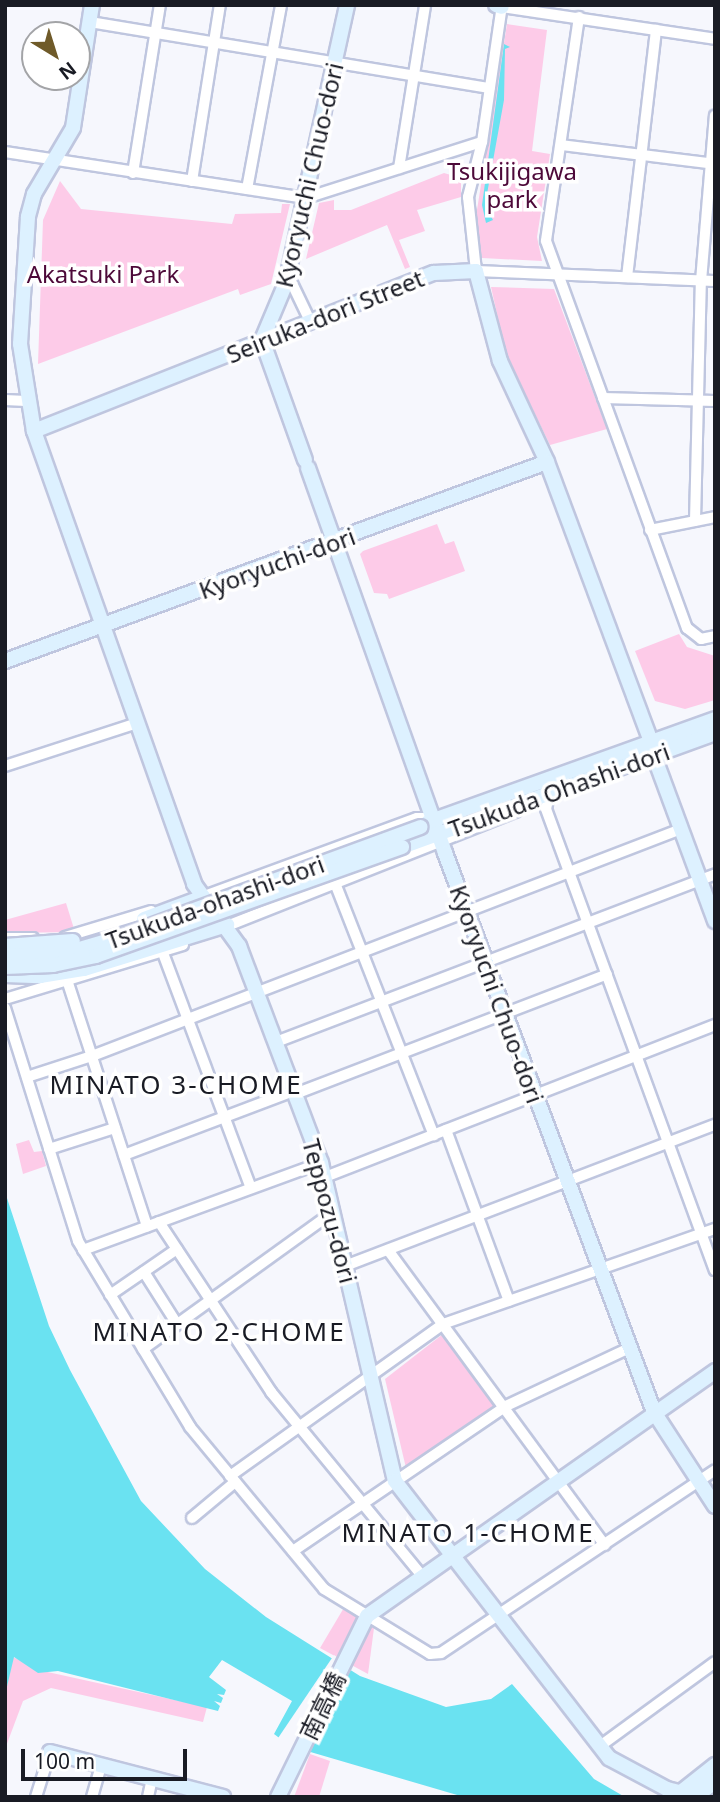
<!DOCTYPE html>
<meta charset="utf-8">
<style>
body{margin:0}
#map{position:relative;width:720px;height:1802px;overflow:hidden;background:#f6f7fd;font-family:"Noto Sans","Noto Sans JP",sans-serif}
div>[style]{position:absolute}
.green>*{inset:0;background:#fdcbe8}
.water>*{inset:0;background:#6ae2f1}
.pier>*{inset:0;background:#f6f7fd;transform-origin:0 0}
.roads{filter:drop-shadow(2px 0 #bfc6df) drop-shadow(-2px 0 #bfc6df) drop-shadow(0 2px #bfc6df) drop-shadow(0 -2px #bfc6df)}
.street>*{height:10px;margin:-5px;padding:0 5px;transform-origin:5px;border-radius:5px;background:#fff}
.secondary>*{height:14px;margin:-7px;padding:0 7px;transform-origin:7px;border-radius:7px;background:#ddf1ff}
.bridges{filter:drop-shadow(2px 0 #bfc6df) drop-shadow(-2px 0 #bfc6df) drop-shadow(0 2px #bfc6df) drop-shadow(0 -2px #bfc6df)}
.secondary-bridge>*{height:14px;margin:-7px;padding:0 7px;transform-origin:7px;border-radius:7px;background:#ddf1ff}
span{translate:-50% -50%;white-space:nowrap;text-align:center;line-height:1.15;-webkit-text-stroke:7px #fff;paint-order:stroke}
.park-label{font-size:24px;color:#4d0939}
.street-label{font-size:24px;color:#191b24}
.neighbourhood-label{font-size:26px;color:#191b24;letter-spacing:2px}
.frame{position:absolute;inset:0;border:7px solid #191b24;pointer-events:none}
.north{position:absolute;left:21px;top:21px;width:70px;height:70px;box-sizing:border-box;background:#fff;border:2px solid #a3a4a7;border-radius:50%;rotate:142deg;font-size:19px;font-weight:700;line-height:28px;text-align:center;color:#191b24}
.north::after{content:'';display:block;margin:auto;width:24px;height:32px;background:#6f5a29;clip-path:polygon(50% 0,100% 100%,50% 72%,0 100%)}
.scale{position:absolute;left:21px;top:1749px;width:166px;height:32px;box-sizing:border-box;border:4px solid #191b24;border-top:0;padding-left:9px;font-size:21px;line-height:24px;white-space:nowrap;color:#191b24;-webkit-text-stroke:5px #fff;paint-order:stroke}
</style>
<div id="map">
<div class="green">
<div style="clip-path:polygon(507px 24px,547px 30px,532px 151px,550px 154px,537px 237px,542px 261px,482px 258px,475px 222px)"></div>
<div style="clip-path:polygon(444px 173px,461px 178px,461px 197px,417px 210px,425px 231px,399px 240px,410px 267px,405px 269px,387px 225px,306px 259px,319px 203px,334px 200px,334px 210px,351px 210px)"></div>
<div style="clip-path:polygon(60px 181px,81px 209px,232px 224px,235px 214px,281px 213px,282px 204px,290px 204px,271px 284px,240px 295px,238px 289px,38px 364px,43px 220px)"></div>
<div style="clip-path:polygon(491px 287px,554px 289px,607px 429px,550px 445px,506px 355px)"></div>
<div style="clip-path:polygon(437px 524px,445px 544px,454px 541px,465px 571px,389px 599px,387px 594px,374px 593px,360px 554px,363px 551px)"></div>
<div style="clip-path:polygon(679px 634px,687px 647px,715px 656px,715px 700px,685px 709px,655px 701px,635px 651px)"></div>
<div style="clip-path:polygon(66px 903px,75px 932px,5px 933px,5px 920px)"></div>
<div style="clip-path:polygon(29px 1140px,34px 1152px,42px 1151px,46px 1166px,23px 1174px,16px 1144px)"></div>
<div style="clip-path:polygon(443px 1334px,498px 1405px,406px 1468px,385px 1379px)"></div>
<div style="clip-path:polygon(345px 1606px,374px 1628px,368px 1674px,320px 1648px)"></div>
<div style="clip-path:polygon(13px 1657px,43px 1671px,207px 1707px,203px 1722px,51px 1688px,23px 1701px,5px 1749px,5px 1695px)"></div>
<div style="clip-path:polygon(310px 1754px,330px 1761px,319px 1797px,294px 1797px)"></div>
</div>
<div class="water">
<div style="clip-path:polygon(504px 44px,510px 47px,505px 49px,504px 100px,485px 205px,493px 220px,486px 223px,482px 205px)"></div>
<div style="clip-path:polygon(5px 1192px,49px 1326px,70px 1370px,141px 1501px,205px 1569px,266px 1617px,360px 1676px,446px 1707px,491px 1699px,512px 1684px,594px 1779px,625px 1797px,464px 1797px,290px 1746px,274px 1734px,292px 1701px,222px 1660px,209px 1677px,226px 1690px,224px 1695px,217px 1694px,223px 1698px,221px 1703px,214px 1701px,220px 1706px,218px 1711px,58px 1671px,38px 1673px,14px 1657px,5px 1695px)"></div>
</div>
<div class="pier">
<div style="left:334px;top:1655px;width:22px;height:103px;rotate:34deg"></div>
</div>
<div class="roads">
<div class="street">
<div style="left:502px;top:5px;width:138px;rotate:98.3deg"></div>
<div style="left:482px;top:142px;width:57px;rotate:104.3deg"></div>
<div style="left:468px;top:197px;width:74px;rotate:83.8deg"></div>
<div style="left:476px;top:271px;width:239px;rotate:2.4deg"></div>
<div style="left:502px;top:7px;width:215px;rotate:8.5deg"></div>
<div style="left:579px;top:17px;width:226px;rotate:98.4deg"></div>
<div style="left:546px;top:241px;width:412px;rotate:70deg"></div>
<div style="left:687px;top:628px;width:18px;rotate:38deg"></div>
<div style="left:701px;top:639px;width:14px;rotate:-12deg"></div>
<div style="left:90px;top:22px;width:405px;rotate:9.4deg"></div>
<div style="left:561px;top:145px;width:155px;rotate:7deg"></div>
<div style="left:5px;top:152px;width:304px;rotate:8.7deg"></div>
<div style="left:306px;top:198px;width:185px;rotate:-17.7deg"></div>
<div style="left:399px;top:168px;width:165px;rotate:-80.9deg"></div>
<div style="left:133px;top:173px;width:170px;rotate:-80.9deg"></div>
<div style="left:192px;top:181px;width:178px;rotate:-81deg"></div>
<div style="left:247px;top:189px;width:187px;rotate:-79.5deg"></div>
<div style="left:288px;top:275px;width:51px;rotate:64.4deg"></div>
<div style="left:627px;top:277px;width:249px;rotate:-83.3deg"></div>
<div style="left:603px;top:398px;width:112px;rotate:1.5deg"></div>
<div style="left:5px;top:400px;width:21px;rotate:3deg"></div>
<div style="left:695px;top:521px;width:240px;rotate:-88.6deg"></div>
<div style="left:701px;top:281px;width:166px;rotate:-85.2deg"></div>
<div style="left:650px;top:530px;width:66px;rotate:-11.3deg"></div>
<div style="left:5px;top:766px;width:139px;rotate:-18deg"></div>
<div style="left:549px;top:795px;width:14px;rotate:102deg"></div>
<div style="left:546px;top:809px;width:491px;rotate:69.9deg"></div>
<div style="left:335px;top:883px;width:271px;rotate:68.6deg"></div>
<div style="left:199px;top:898px;width:232px;rotate:-20.2deg"></div>
<div style="left:417px;top:818px;width:15px"></div>
<div style="left:222px;top:928px;width:317px;rotate:-21.6deg"></div>
<div style="left:65px;top:937px;width:90px;rotate:-16.8deg"></div>
<div style="left:5px;top:938px;width:28px"></div>
<div style="left:163px;top:953px;width:251px;rotate:69.5deg"></div>
<div style="left:68px;top:983px;width:256px;rotate:72deg"></div>
<div style="left:5px;top:999px;width:186px;rotate:-16.9deg"></div>
<div style="left:5px;top:1008px;width:244px;rotate:72.6deg"></div>
<div style="left:78px;top:1241px;width:217px;rotate:58.9deg"></div>
<div style="left:190px;top:1427px;width:210px;rotate:50.4deg"></div>
<div style="left:324px;top:1589px;width:124px;rotate:31.5deg"></div>
<div style="left:430px;top:1654px;width:11px;rotate:-5deg"></div>
<div style="left:441px;top:1653px;width:329px;rotate:-33.7deg"></div>
<div style="left:276px;top:1042px;width:470px;rotate:-20.9deg"></div>
<div style="left:27px;top:1077px;width:68px;rotate:-17.9deg"></div>
<div style="left:92px;top:1056px;width:631px;rotate:-21.08deg"></div>
<div style="left:295px;top:1094px;width:334px;rotate:-21deg"></div>
<div style="left:446px;top:1130px;width:182px;rotate:69.8deg"></div>
<div style="left:49px;top:1149px;width:69px;rotate:-17.7deg"></div>
<div style="left:124px;top:1155px;width:181px;rotate:-20.7deg"></div>
<div style="left:325px;top:1177px;width:419px;rotate:-21.3deg"></div>
<div style="left:159px;top:1222px;width:204px;rotate:56.6deg"></div>
<div style="left:271px;top:1392px;width:238px;rotate:50.6deg"></div>
<div style="left:83px;top:1250px;width:253px;rotate:-20.1deg"></div>
<div style="left:388px;top:1250px;width:366px;rotate:53.7deg"></div>
<div style="left:345px;top:1266px;width:396px;rotate:-20.9deg"></div>
<div style="left:144px;top:1272px;width:62px;rotate:57.6deg"></div>
<div style="left:110px;top:1295px;width:81px;rotate:-34.5deg"></div>
<div style="left:143px;top:1349px;width:234px;rotate:-35.8deg"></div>
<div style="left:230px;top:1476px;width:262px;rotate:-35.5deg"></div>
<div style="left:443px;top:1324px;width:288px;rotate:-19.3deg"></div>
<div style="left:192px;top:1518px;width:56px;rotate:-39.9deg"></div>
<div style="left:293px;top:1551px;width:258px;rotate:-34.2deg"></div>
<div style="left:506px;top:1406px;width:136px;rotate:-25.2deg"></div>
<div style="left:600px;top:1746px;width:142px;rotate:-36.1deg"></div>
<div style="left:36px;top:1797px;width:47px;rotate:-72.7deg"></div>
<div style="left:92px;top:1797px;width:33px;rotate:-74deg"></div>
<div style="left:148px;top:1797px;width:19px;rotate:-78deg"></div>
</div>
<div class="secondary">
<div style="left:92px;top:5px;width:124px;rotate:98.8deg"></div>
<div style="left:73px;top:128px;width:77px;rotate:120.6deg"></div>
<div style="left:34px;top:194px;width:24px;rotate:105deg"></div>
<div style="left:28px;top:217px;width:127px;rotate:93.6deg"></div>
<div style="left:20px;top:344px;width:88px;rotate:80.9deg"></div>
<div style="left:34px;top:431px;width:480px;rotate:70.5deg"></div>
<div style="left:194px;top:884px;width:77px;rotate:54deg"></div>
<div style="left:239px;top:946px;width:232px;rotate:69.3deg"></div>
<div style="left:321px;top:1163px;width:326px;rotate:76.9deg"></div>
<div style="left:395px;top:1481px;width:350px;rotate:52.3deg"></div>
<div style="left:609px;top:1758px;width:66px;rotate:28.1deg"></div>
<div style="left:667px;top:1789px;width:30px;rotate:14deg"></div>
<div style="left:496px;top:5px;width:6px;rotate:18deg"></div>
<div style="left:34px;top:431px;width:430px;rotate:-21.6deg"></div>
<div style="left:434px;top:273px;width:42px;rotate:-2.7deg"></div>
<div style="left:476px;top:271px;width:93px;rotate:75.1deg"></div>
<div style="left:500px;top:361px;width:111px;rotate:65deg"></div>
<div style="left:547px;top:462px;width:299px;rotate:69.6deg"></div>
<div style="left:305px;top:460px;width:127px;rotate:-109.7deg"></div>
<div style="left:262px;top:340px;width:62px;rotate:-67.2deg"></div>
<div style="left:286px;top:283px;width:285px;rotate:-77.6deg"></div>
<div style="left:308px;top:468px;width:409px;rotate:70.4deg"></div>
<div style="left:445px;top:853px;width:597px;rotate:69.5deg"></div>
<div style="left:654px;top:1412px;width:112px;rotate:57deg"></div>
<div style="left:5px;top:661px;width:577px;rotate:-20.16deg"></div>
<div style="left:654px;top:756px;width:176px;rotate:69.7deg"></div>
<div style="left:428px;top:822px;width:305px;rotate:-19.7deg"></div>
<div style="left:402px;top:847px;width:333px;rotate:-20deg"></div>
<div style="left:144px;top:919px;width:63px;rotate:-20.4deg"></div>
<div style="left:5px;top:975px;width:35px;rotate:2deg"></div>
<div style="left:40px;top:976px;width:45px;rotate:-9deg"></div>
<div style="left:84px;top:969px;width:150px;rotate:-17.1deg"></div>
<div style="left:50px;top:1752px;width:179px;rotate:14.6deg"></div>
<div style="left:676px;top:1796px;width:50px;rotate:-38.5deg"></div>
<div style="left:278px;top:1797px;width:202px;rotate:-63.8deg"></div>
<div style="left:367px;top:1616px;width:426px;rotate:-35.1deg"></div>
<div style="left:695px;top:1797px;width:25px;rotate:-37deg"></div>
</div>
</div>
<div class="bridges">
<div class="secondary-bridge">
<div style="left:5px;top:946px;width:68px;rotate:-4.2deg"></div>
<div style="left:5px;top:956px;width:61px;rotate:-2.8deg"></div>
<div style="left:66px;top:953px;width:56px;rotate:-16.5deg"></div>
<div style="left:120px;top:937px;width:320px;rotate:-20.1deg"></div>
<div style="left:5px;top:967px;width:48px;rotate:-2.4deg"></div>
<div style="left:53px;top:965px;width:44px;rotate:-11.8deg"></div>
<div style="left:96px;top:956px;width:325px;rotate:-19.6deg"></div>
</div>
</div>
<div class="park-label">
<span style="left:512px;top:185px">Tsukijigawa<br>park</span>
<span style="left:103px;top:274px">Akatsuki Park</span>
</div>
<div class="street-label">
<span style="left:309px;top:175px;rotate:-77deg">Kyoryuchi Chuo-dori</span>
<span style="left:325px;top:316px;rotate:-22deg">Seiruka-dori Street</span>
<span style="left:277px;top:563px;rotate:-20deg">Kyoryuchi-dori</span>
<span style="left:559px;top:790px;rotate:-20deg">Tsukuda Ohashi-dori</span>
<span style="left:215px;top:902px;rotate:-20deg">Tsukuda-ohashi-dori</span>
<span style="left:497px;top:994px;rotate:70deg">Kyoryuchi Chuo-dori</span>
<span style="left:330px;top:1211px;rotate:75deg">Teppozu-dori</span>
<span style="left:322px;top:1706px;rotate:-64deg">南高橋</span>
</div>
<div class="neighbourhood-label">
<span style="left:176px;top:1085px">MINATO 3-CHOME</span>
<span style="left:219px;top:1332px">MINATO 2-CHOME</span>
<span style="left:468px;top:1533px">MINATO 1-CHOME</span>
</div>
<div class="frame"></div>
<div class="north">N</div>
<div class="scale">100 m</div>
</div>
